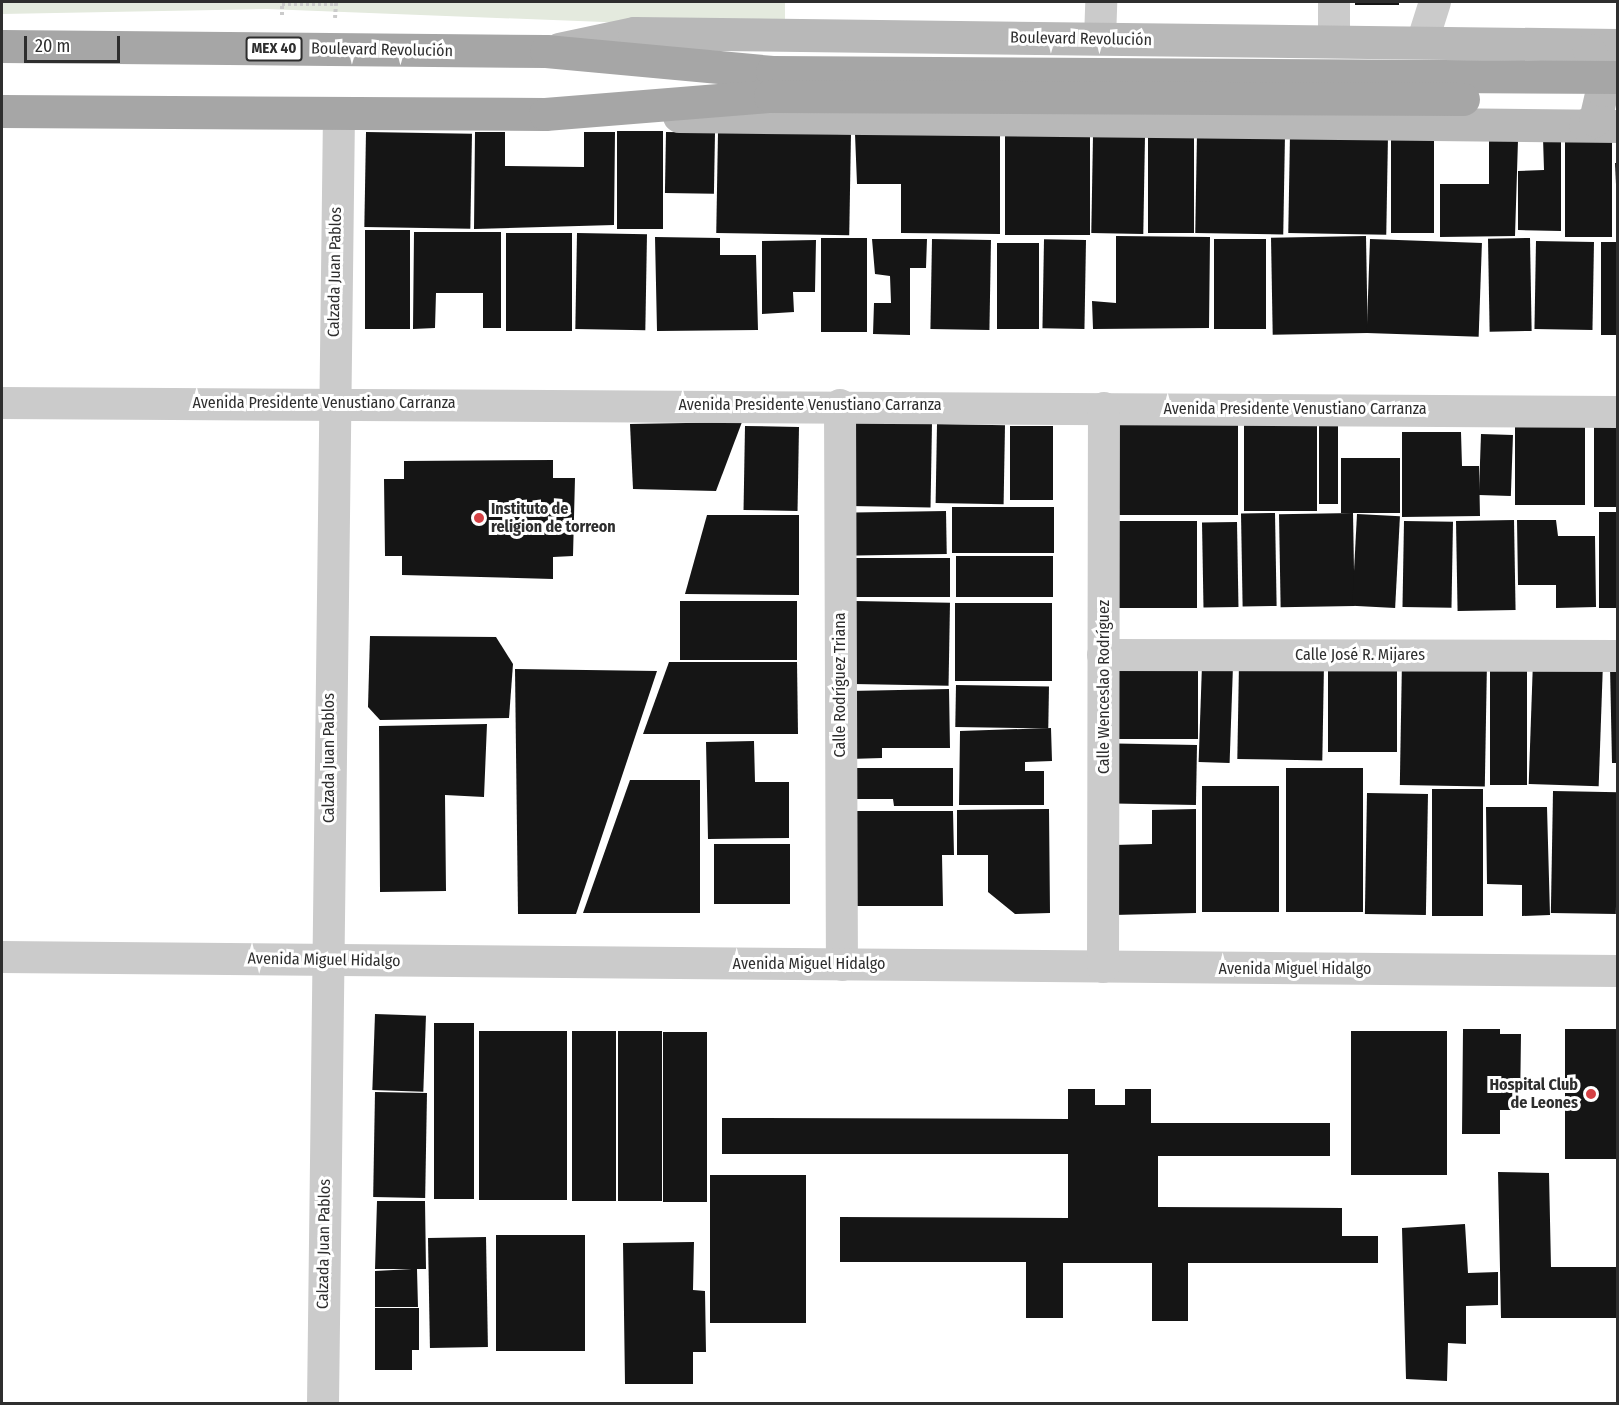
<!DOCTYPE html>
<meta charset="utf-8">
<style>
body{margin:0}
#map{position:relative;width:1619px;height:1405px;overflow:hidden;background:#fff;font-family:"Fira Sans Condensed",sans-serif}
div>[style]{position:absolute}
.green>*{inset:0;background:#e4eade}
.building>*{inset:0;background:#151515;transform-origin:0 0}
.path>*{height:4px;margin-top:-2px;transform-origin:0;background:repeating-linear-gradient(90deg,#cbcbcb 0 3px,transparent 0 6px)}
.street>*{height:32px;margin:-16px;padding:0 16px;transform-origin:16px;border-radius:16px;background:#cbcbcb}
.secondary>*{height:33px;margin:-16.5px;padding:0 16.5px;transform-origin:16.5px;border-radius:16.5px;background:#b8b8b8}
.primary>*{height:33px;margin:-16.5px;padding:0 16.5px;transform-origin:16.5px;border-radius:16.5px;background:#a6a6a6}
.dots>*{width:16px;height:16px;translate:-50% -50%;box-sizing:border-box;border:3px solid #fff;border-radius:50%}
span{translate:-50% -50%;white-space:nowrap;text-align:center;line-height:1.15;-webkit-text-stroke:6px #fff;paint-order:stroke}
.shield-label span{padding:2px 4px;background:#fff;border:2px solid;border-radius:4px;-webkit-text-stroke-width:0}
.shield-label{font-size:15px;color:#2e2e2e;font-weight:700}
.street-label{font-size:16px;color:#2e2e2e}
.poi-label{font-size:16px;color:#2e2e2e;font-weight:700}
.left{translate:0 -50%;text-align:left}
.right{translate:-100% -50%;text-align:right}
.frame{position:absolute;inset:0;border:3px solid #2e2e2e;pointer-events:none}
.scale{position:absolute;left:24px;top:36px;width:96px;height:27px;box-sizing:border-box;border:3px solid #2e2e2e;border-top:0;padding-left:8px;font-size:18px;line-height:21px;white-space:nowrap;color:#2e2e2e;-webkit-text-stroke:4px #fff;paint-order:stroke}
</style>
<div id="map">
<div class="green">
<div style="clip-path:polygon(2px 2px,785px 2px,785px 29px,267px 9px,2px 14px)"></div>
</div>
<div class="building">
<div style="left:1355px;top:2px;width:44px;height:3px"></div>
<div style="left:617px;top:131px;width:46px;height:98px"></div>
<div style="left:366px;top:132px;width:106px;height:95px;rotate:1deg"></div>
<div style="clip-path:polygon(475px 132px,505px 132px,505px 166px,584px 167px,584px 132px,615px 132px,614px 225px,474px 229px)"></div>
<div style="left:666px;top:132px;width:49px;height:61px;rotate:1deg"></div>
<div style="left:718px;top:132px;width:133px;height:101px;rotate:1deg"></div>
<div style="left:1148px;top:133px;width:46px;height:100px"></div>
<div style="left:1197px;top:133px;width:88px;height:100px;rotate:1deg"></div>
<div style="left:1391px;top:133px;width:43px;height:100px"></div>
<div style="clip-path:polygon(855px 134px,1000px 134px,1000px 234px,901px 233px,901px 184px,857px 184px)"></div>
<div style="left:1290px;top:134px;width:98px;height:99px;rotate:1deg"></div>
<div style="left:1565px;top:134px;width:47px;height:103px"></div>
<div style="left:1005px;top:135px;width:85px;height:100px"></div>
<div style="left:1093px;top:135px;width:52px;height:98px;rotate:1deg"></div>
<div style="clip-path:polygon(1543px 138px,1561px 138px,1561px 231px,1518px 230px,1518px 171px,1544px 170px)"></div>
<div style="clip-path:polygon(1489px 140px,1518px 140px,1515px 236px,1440px 237px,1440px 184px,1489px 184px)"></div>
<div style="clip-path:polygon(1615px 163px,1618px 163px,1618px 184px,1616px 184px)"></div>
<div style="left:365px;top:230px;width:45px;height:99px"></div>
<div style="clip-path:polygon(414px 232px,501px 232px,501px 328px,483px 328px,483px 293px,436px 293px,435px 328px,413px 329px)"></div>
<div style="left:506px;top:233px;width:66px;height:98px"></div>
<div style="left:577px;top:233px;width:70px;height:96px;rotate:1deg"></div>
<div style="clip-path:polygon(1116px 236px,1210px 237px,1209px 328px,1093px 329px,1092px 301px,1116px 303px)"></div>
<div style="left:1366px;top:236px;width:97px;height:95px;rotate:89deg"></div>
<div style="clip-path:polygon(655px 237px,720px 238px,720px 255px,756px 255px,758px 330px,657px 331px)"></div>
<div style="left:821px;top:238px;width:46px;height:94px"></div>
<div style="left:1530px;top:238px;width:93px;height:42px;rotate:89deg"></div>
<div style="clip-path:polygon(872px 239px,927px 239px,926px 268px,910px 268px,910px 335px,873px 334px,874px 303px,891px 303px,890px 276px,875px 274px)"></div>
<div style="left:932px;top:239px;width:59px;height:90px;rotate:1deg"></div>
<div style="left:1214px;top:239px;width:52px;height:90px"></div>
<div style="left:1370px;top:239px;width:112px;height:94px;rotate:2deg"></div>
<div style="clip-path:polygon(816px 240px,815px 292px,793px 292px,794px 312px,762px 314px,762px 241px)"></div>
<div style="left:1086px;top:240px;width:89px;height:42px;rotate:91deg"></div>
<div style="left:1536px;top:241px;width:58px;height:88px;rotate:1deg"></div>
<div style="left:1601px;top:242px;width:17px;height:93px"></div>
<div style="left:1039px;top:243px;width:86px;height:42px;rotate:90deg"></div>
<div style="left:1238px;top:418px;width:97px;height:124px;rotate:90deg"></div>
<div style="left:1244px;top:421px;width:73px;height:90px"></div>
<div style="clip-path:polygon(742px 422px,716px 491px,633px 489px,630px 424px)"></div>
<div style="left:852px;top:422px;width:80px;height:84px;rotate:1deg"></div>
<div style="left:1319px;top:423px;width:19px;height:81px"></div>
<div style="left:937px;top:424px;width:68px;height:79px;rotate:1deg"></div>
<div style="left:1594px;top:424px;width:24px;height:83px"></div>
<div style="left:1515px;top:425px;width:70px;height:80px"></div>
<div style="left:745px;top:426px;width:54px;height:84px;rotate:1deg"></div>
<div style="left:1010px;top:426px;width:43px;height:74px"></div>
<div style="clip-path:polygon(1402px 432px,1461px 432px,1462px 466px,1479px 466px,1480px 516px,1402px 517px)"></div>
<div style="left:1481px;top:434px;width:32px;height:61px;rotate:2deg"></div>
<div style="left:1400px;top:458px;width:55px;height:59px;rotate:90deg"></div>
<div style="clip-path:polygon(553px 460px,553px 478px,575px 478px,573px 556px,553px 557px,553px 579px,402px 575px,402px 556px,385px 556px,384px 479px,404px 479px,404px 461px)"></div>
<div style="left:952px;top:507px;width:102px;height:46px"></div>
<div style="left:946px;top:511px;width:43px;height:91px;rotate:89deg"></div>
<div style="left:1618px;top:512px;width:96px;height:19px;rotate:90deg"></div>
<div style="left:1275px;top:513px;width:93px;height:34px;rotate:89deg"></div>
<div style="left:1353px;top:513px;width:93px;height:74px;rotate:89deg"></div>
<div style="left:1357px;top:514px;width:43px;height:92px;rotate:3deg"></div>
<div style="clip-path:polygon(707px 515px,799px 515px,799px 595px,685px 594px)"></div>
<div style="left:1514px;top:520px;width:90px;height:58px;rotate:89deg"></div>
<div style="clip-path:polygon(1517px 520px,1556px 520px,1558px 536px,1595px 536px,1596px 607px,1556px 608px,1556px 585px,1518px 585px)"></div>
<div style="left:1197px;top:521px;width:87px;height:83px;rotate:90deg"></div>
<div style="left:1404px;top:521px;width:49px;height:86px;rotate:1deg"></div>
<div style="left:1237px;top:522px;width:85px;height:35px;rotate:89deg"></div>
<div style="left:1053px;top:556px;width:41px;height:97px;rotate:90deg"></div>
<div style="left:855px;top:558px;width:95px;height:39px"></div>
<div style="left:680px;top:601px;width:117px;height:59px"></div>
<div style="left:855px;top:601px;width:95px;height:83px;rotate:1deg"></div>
<div style="left:955px;top:603px;width:97px;height:78px"></div>
<div style="clip-path:polygon(370px 636px,496px 637px,513px 664px,509px 718px,380px 720px,368px 707px)"></div>
<div style="left:1114px;top:659px;width:84px;height:80px"></div>
<div style="left:1402px;top:660px;width:85px;height:125px;rotate:1deg"></div>
<div style="left:1533px;top:661px;width:70px;height:123px;rotate:2deg"></div>
<div style="clip-path:polygon(669px 662px,797px 662px,798px 734px,643px 734px)"></div>
<div style="left:1239px;top:663px;width:85px;height:96px;rotate:1deg"></div>
<div style="left:1328px;top:664px;width:69px;height:88px"></div>
<div style="left:1490px;top:664px;width:37px;height:121px"></div>
<div style="left:1202px;top:665px;width:31px;height:97px;rotate:2deg"></div>
<div style="clip-path:polygon(1610px 666px,1618px 666px,1618px 763px,1612px 763px)"></div>
<div style="clip-path:polygon(515px 669px,657px 671px,576px 914px,518px 914px)"></div>
<div style="left:956px;top:685px;width:93px;height:42px;rotate:1deg"></div>
<div style="clip-path:polygon(949px 689px,950px 748px,882px 748px,882px 758px,849px 759px,849px 691px)"></div>
<div style="clip-path:polygon(487px 724px,484px 797px,445px 795px,446px 891px,380px 892px,379px 726px)"></div>
<div style="clip-path:polygon(1051px 728px,1052px 761px,1025px 762px,1025px 771px,1044px 771px,1044px 805px,959px 805px,960px 731px)"></div>
<div style="clip-path:polygon(754px 741px,755px 782px,789px 782px,789px 838px,708px 839px,706px 742px)"></div>
<div style="left:1197px;top:745px;width:60px;height:81px;rotate:91deg"></div>
<div style="clip-path:polygon(857px 768px,953px 768px,953px 806px,894px 806px,893px 799px,857px 799px)"></div>
<div style="left:1286px;top:768px;width:77px;height:144px"></div>
<div style="clip-path:polygon(630px 780px,700px 780px,700px 913px,583px 913px)"></div>
<div style="left:1202px;top:786px;width:77px;height:126px"></div>
<div style="left:1432px;top:789px;width:51px;height:127px"></div>
<div style="left:1553px;top:791px;width:65px;height:122px;rotate:1deg"></div>
<div style="left:1367px;top:793px;width:61px;height:121px;rotate:1deg"></div>
<div style="clip-path:polygon(1486px 807px,1547px 807px,1550px 915px,1522px 916px,1522px 885px,1487px 884px)"></div>
<div style="clip-path:polygon(1049px 809px,1050px 913px,1015px 914px,988px 892px,988px 855px,957px 855px,957px 810px)"></div>
<div style="clip-path:polygon(1196px 809px,1196px 913px,1113px 915px,1114px 845px,1152px 844px,1152px 810px)"></div>
<div style="clip-path:polygon(855px 811px,953px 811px,954px 855px,942px 855px,943px 906px,855px 906px)"></div>
<div style="left:714px;top:844px;width:76px;height:60px"></div>
<div style="left:375px;top:1014px;width:51px;height:76px;rotate:2deg"></div>
<div style="left:434px;top:1023px;width:40px;height:176px"></div>
<div style="clip-path:polygon(1463px 1029px,1500px 1029px,1500px 1034px,1521px 1034px,1520px 1110px,1500px 1110px,1500px 1134px,1462px 1134px)"></div>
<div style="left:1565px;top:1029px;width:53px;height:130px"></div>
<div style="left:567px;top:1031px;width:169px;height:88px;rotate:90deg"></div>
<div style="left:572px;top:1031px;width:44px;height:170px"></div>
<div style="left:618px;top:1031px;width:44px;height:170px"></div>
<div style="left:1447px;top:1031px;width:144px;height:96px;rotate:90deg"></div>
<div style="left:663px;top:1032px;width:44px;height:170px"></div>
<div style="clip-path:polygon(1068px 1089px,1095px 1089px,1095px 1105px,1125px 1105px,1125px 1089px,1151px 1089px,1151px 1123px,1330px 1123px,1330px 1156px,1158px 1156px,1158px 1207px,1342px 1208px,1342px 1236px,1378px 1236px,1378px 1263px,1188px 1263px,1188px 1321px,1152px 1321px,1152px 1263px,1063px 1263px,1063px 1318px,1026px 1318px,1026px 1262px,840px 1262px,840px 1217px,1068px 1218px,1068px 1154px,722px 1154px,722px 1118px,1068px 1119px)"></div>
<div style="left:375px;top:1092px;width:52px;height:105px;rotate:1deg"></div>
<div style="clip-path:polygon(1498px 1172px,1549px 1173px,1551px 1267px,1618px 1267px,1618px 1318px,1501px 1318px)"></div>
<div style="left:806px;top:1175px;width:148px;height:96px;rotate:90deg"></div>
<div style="clip-path:polygon(377px 1201px,425px 1201px,426px 1269px,417px 1269px,418px 1307px,375px 1307px,375px 1271px,412px 1269px,375px 1269px)"></div>
<div style="clip-path:polygon(1465px 1224px,1468px 1273px,1498px 1272px,1498px 1305px,1466px 1306px,1466px 1344px,1448px 1343px,1447px 1381px,1406px 1379px,1402px 1228px)"></div>
<div style="left:496px;top:1235px;width:89px;height:116px"></div>
<div style="left:486px;top:1237px;width:110px;height:58px;rotate:89deg"></div>
<div style="clip-path:polygon(694px 1242px,693px 1290px,705px 1291px,706px 1352px,693px 1352px,693px 1384px,625px 1384px,623px 1243px)"></div>
<div style="clip-path:polygon(375px 1308px,419px 1308px,419px 1350px,412px 1350px,412px 1370px,375px 1370px)"></div>
</div>
<div class="path">
<div style="left:282px;top:15px;width:11px;rotate:-90deg"></div>
<div style="left:282px;top:4px;width:54px"></div>
<div style="left:335px;top:18px;width:16px;rotate:-86deg"></div>
</div>
<div class="street">
<div style="left:1100px;top:39px;width:37px;rotate:-88deg"></div>
<div style="left:1334px;top:42px;width:40px;rotate:-90deg"></div>
<div style="left:1422px;top:43px;width:43px;rotate:-72.4deg"></div>
<div style="left:2px;top:403px;width:1616px;rotate:0.32deg"></div>
<div style="left:840px;top:405px;width:560px;rotate:89.8deg"></div>
<div style="left:1103px;top:655px;width:515px;rotate:0.11deg"></div>
<div style="left:2px;top:957px;width:1616px;rotate:0.5deg"></div>
<div style="left:1103px;top:967px;width:559px;rotate:-89.9deg"></div>
<div style="left:323px;top:1404px;width:1291px;rotate:-89.29deg"></div>
</div>
<div class="secondary">
<div style="left:559px;top:49px;width:77px;rotate:-12deg"></div>
<div style="left:634px;top:33px;width:984px;rotate:0.7deg"></div>
<div style="left:679px;top:116px;width:939px;rotate:0.61deg"></div>
<div style="left:1585px;top:125px;width:11px;rotate:-27deg"></div>
<div style="left:1595px;top:120px;width:31px;rotate:-77deg"></div>
<div style="left:1602px;top:90px;width:16px;rotate:-94deg"></div>
<div style="left:1601px;top:74px;width:27px;rotate:-117deg"></div>
</div>
<div class="primary">
<div style="left:2px;top:46px;width:544px;rotate:0.53deg"></div>
<div style="left:546px;top:51px;width:227px;rotate:5.3deg"></div>
<div style="left:772px;top:72px;width:846px;rotate:0.34deg"></div>
<div style="left:2px;top:111px;width:543px;rotate:0.32deg"></div>
<div style="left:545px;top:114px;width:226px;rotate:-4.6deg"></div>
<div style="left:770px;top:96px;width:693px;rotate:0.25deg"></div>
</div>
<div class="dots">
<div style="left:479px;top:518px;background:#d54144"></div>
<div style="left:1591px;top:1094px;background:#d54144"></div>
</div>
<div class="shield-label">
<span style="left:274px;top:49px">MEX 40</span>
</div>
<div class="street-label">
<span style="left:1081px;top:39px;rotate:1deg">Boulevard Revolución</span>
<span style="left:382px;top:50px;rotate:1deg">Boulevard Revolución</span>
<span style="left:335px;top:272px;rotate:-89deg">Calzada Juan Pablos</span>
<span style="left:324px;top:403px">Avenida Presidente Venustiano Carranza</span>
<span style="left:810px;top:405px">Avenida Presidente Venustiano Carranza</span>
<span style="left:1295px;top:409px">Avenida Presidente Venustiano Carranza</span>
<span style="left:1360px;top:655px">Calle José R. Mijares</span>
<span style="left:840px;top:685px;rotate:-90deg">Calle Rodríguez Triana</span>
<span style="left:1104px;top:687px;rotate:-90deg">Calle Wenceslao Rodríguez</span>
<span style="left:329px;top:758px;rotate:-90deg">Calzada Juan Pablos</span>
<span style="left:324px;top:960px;rotate:1deg">Avenida Miguel Hidalgo</span>
<span style="left:809px;top:964px">Avenida Miguel Hidalgo</span>
<span style="left:1295px;top:969px">Avenida Miguel Hidalgo</span>
<span style="left:324px;top:1244px;rotate:-89deg">Calzada Juan Pablos</span>
</div>
<div class="poi-label">
<span class="left" style="left:491px;top:518px">Instituto de<br>religion de torreon</span>
<span class="right" style="left:1578px;top:1094px">Hospital Club<br>de Leones</span>
</div>
<div class="frame"></div>
<div class="scale">20 m</div>
</div>
